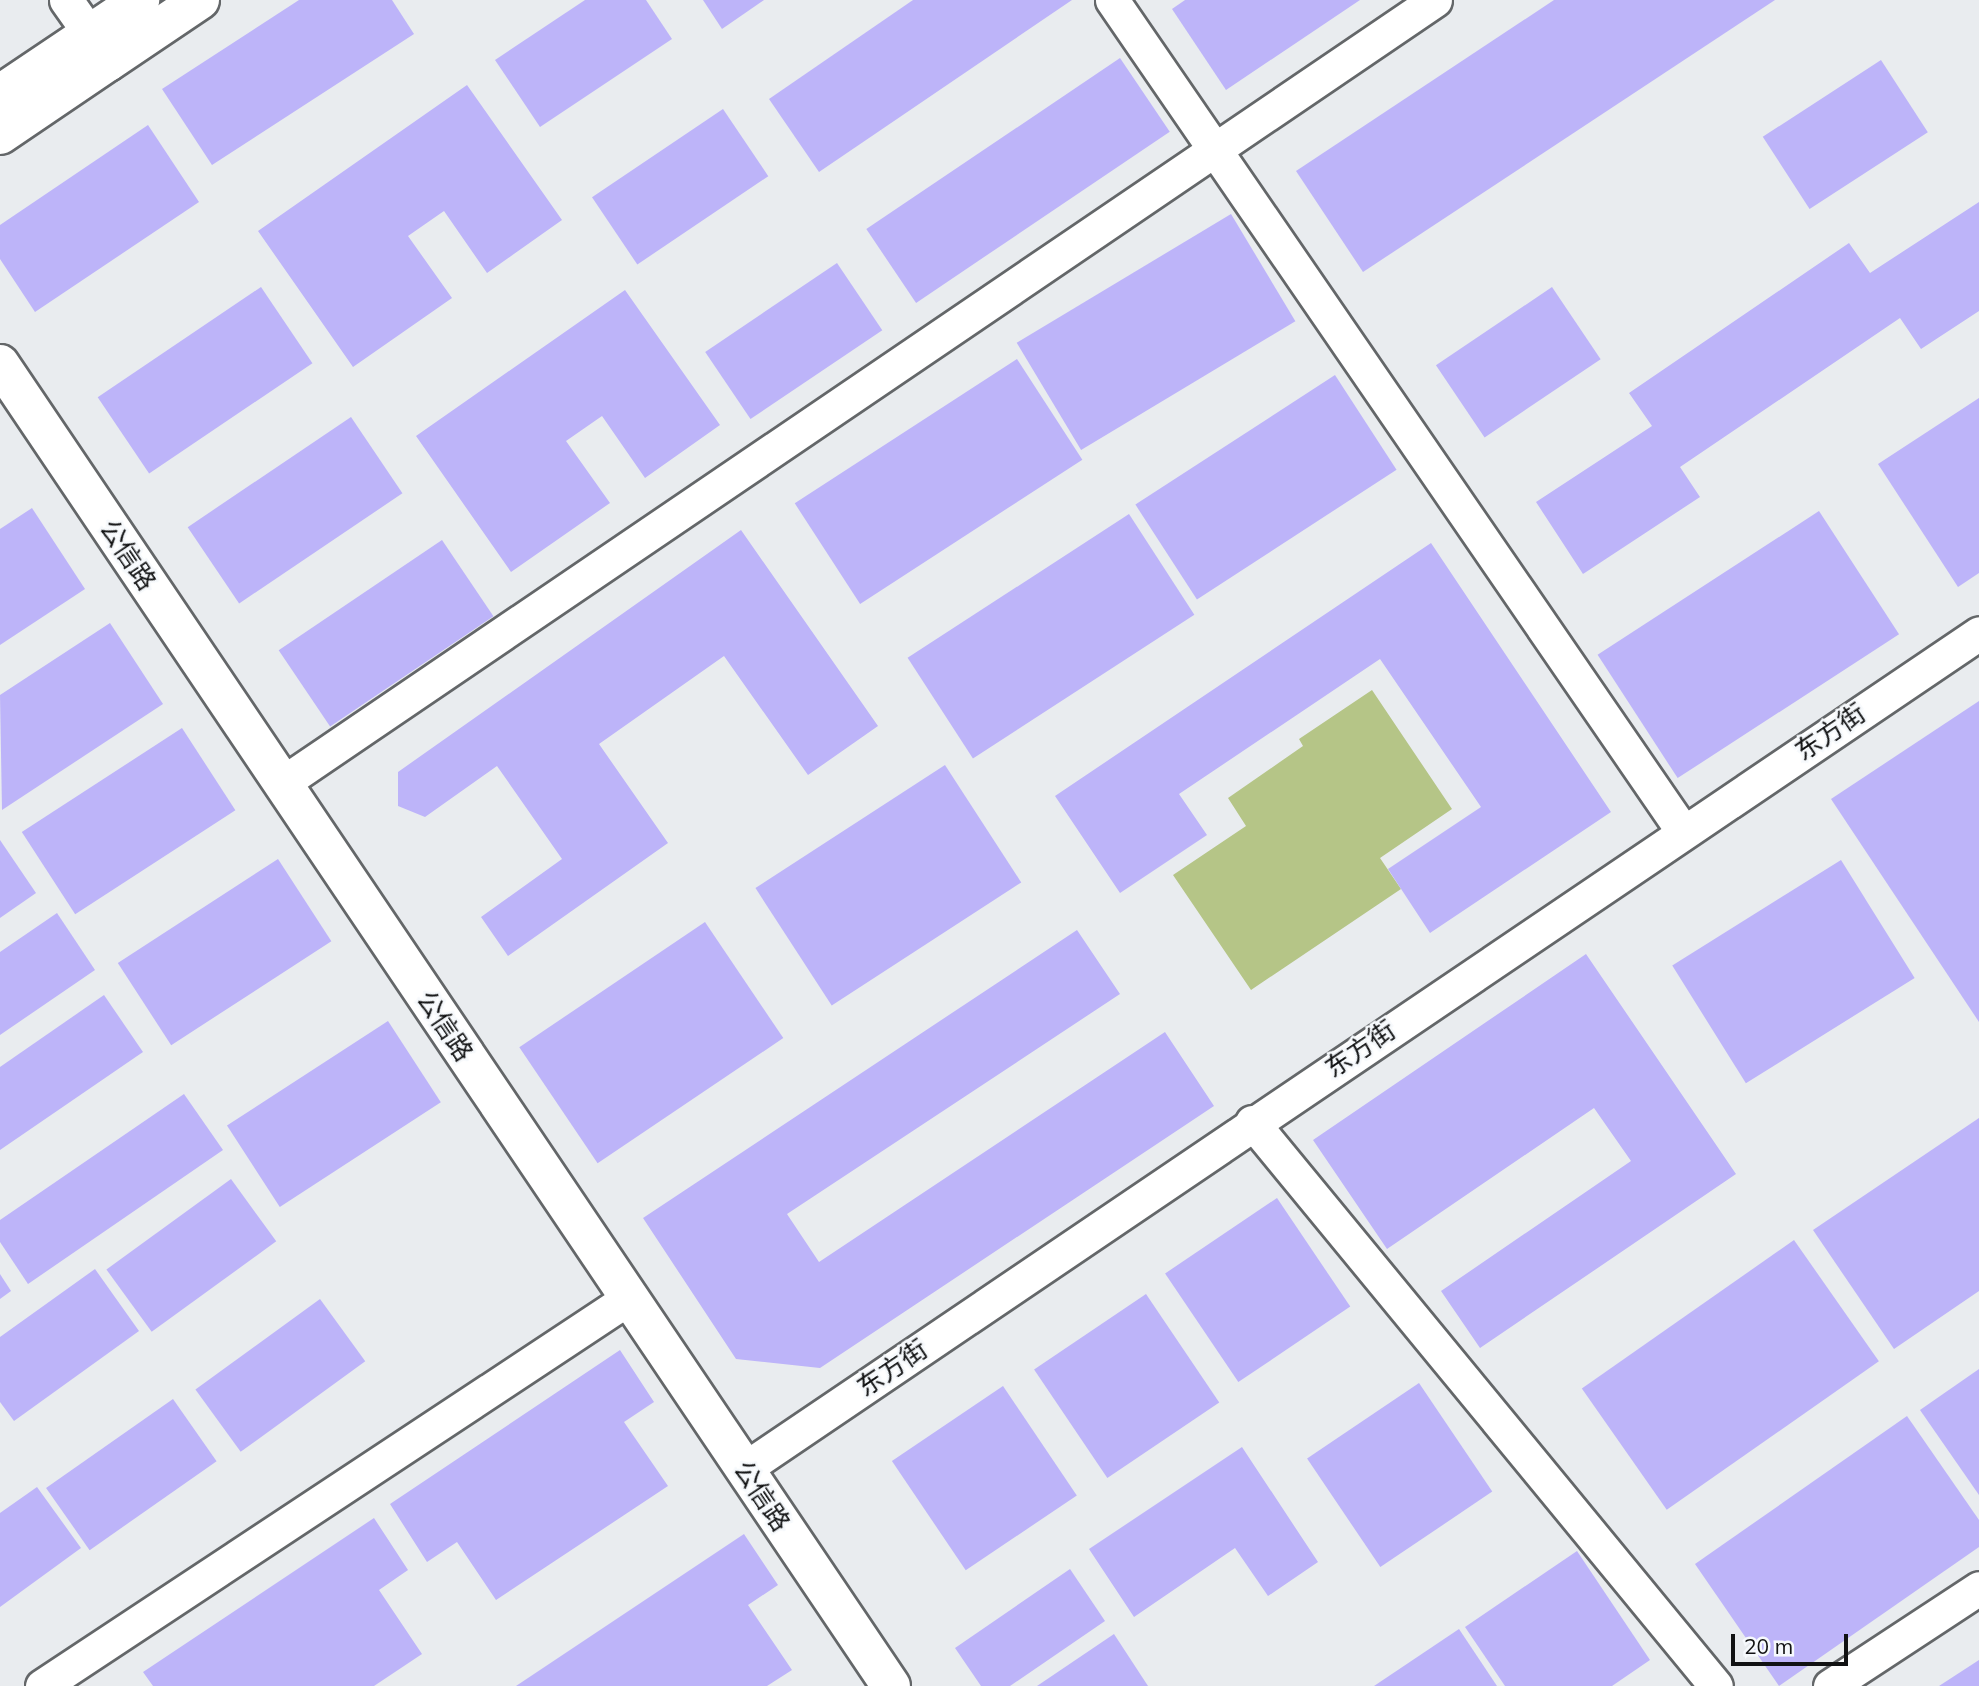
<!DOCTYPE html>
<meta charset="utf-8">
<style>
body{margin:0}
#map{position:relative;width:1979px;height:1686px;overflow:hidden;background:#e9ecef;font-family:Mulish,"Noto Sans SC",sans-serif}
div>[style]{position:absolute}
.green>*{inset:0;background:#b5c587}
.building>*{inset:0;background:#bdb4f9;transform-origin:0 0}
.roads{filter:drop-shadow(2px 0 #646769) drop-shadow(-2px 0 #646769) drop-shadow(0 2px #646769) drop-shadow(0 -2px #646769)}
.street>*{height:33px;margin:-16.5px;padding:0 16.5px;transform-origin:16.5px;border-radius:16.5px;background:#fff}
.secondary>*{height:38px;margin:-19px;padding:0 19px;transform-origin:19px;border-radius:19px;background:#fff}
span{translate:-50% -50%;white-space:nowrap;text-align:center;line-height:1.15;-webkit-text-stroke:5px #f6f9fc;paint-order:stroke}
.street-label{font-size:26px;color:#111213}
.scale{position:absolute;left:1731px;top:1634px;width:117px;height:32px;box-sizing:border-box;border:4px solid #111213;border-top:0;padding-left:9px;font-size:21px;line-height:24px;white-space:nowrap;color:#111213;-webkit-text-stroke:5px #f6f9fc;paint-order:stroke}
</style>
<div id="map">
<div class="green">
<div style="clip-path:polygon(1372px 690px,1452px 809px,1380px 858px,1401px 889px,1251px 990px,1173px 875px,1246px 826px,1228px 798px,1303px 746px,1299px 739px)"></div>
</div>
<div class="building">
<div style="clip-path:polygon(299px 0,392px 0,414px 34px,212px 165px,162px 89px)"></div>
<div style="clip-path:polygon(585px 0,646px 0,672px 39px,540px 127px,495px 60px)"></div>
<div style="clip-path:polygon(703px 0,764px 0,722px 29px)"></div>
<div style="clip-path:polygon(913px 0,1072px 0,819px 172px,769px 99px)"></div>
<div style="clip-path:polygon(1185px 0,1360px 0,1226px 90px,1172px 9px)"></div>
<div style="clip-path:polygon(1554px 0,1775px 0,1363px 272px,1296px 171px)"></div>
<div style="left:1120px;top:58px;width:89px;height:306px;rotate:56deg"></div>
<div style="left:1881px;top:60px;width:86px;height:141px;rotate:57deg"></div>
<div style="clip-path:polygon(467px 85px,562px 220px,487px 273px,444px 211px,408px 236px,452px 298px,353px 367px,258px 231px)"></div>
<div style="left:723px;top:109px;width:81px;height:158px;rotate:56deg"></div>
<div style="clip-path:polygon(148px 125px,199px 202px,35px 312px,0 259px,0 225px)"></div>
<div style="clip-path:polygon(1979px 202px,1979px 311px,1921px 349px,1900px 318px,1680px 467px,1700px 497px,1583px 574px,1536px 502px,1652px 426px,1629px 393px,1849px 243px,1870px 273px)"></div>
<div style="left:1231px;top:214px;width:125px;height:250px;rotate:59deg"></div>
<div style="left:837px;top:263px;width:81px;height:159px;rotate:56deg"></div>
<div style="left:261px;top:287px;width:92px;height:197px;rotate:56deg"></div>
<div style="left:1552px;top:287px;width:87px;height:140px;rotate:56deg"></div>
<div style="clip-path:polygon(625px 290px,720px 425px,645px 478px,602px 416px,566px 441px,610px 503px,511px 572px,416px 436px)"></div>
<div style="left:1017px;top:359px;width:120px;height:265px;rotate:57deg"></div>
<div style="left:1335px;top:375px;width:113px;height:238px;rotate:57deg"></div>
<div style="clip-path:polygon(1979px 398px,1979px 573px,1958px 587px,1878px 464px)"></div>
<div style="left:351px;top:417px;width:92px;height:197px;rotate:56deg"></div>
<div style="clip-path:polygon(32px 508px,85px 589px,0 645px,0 529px)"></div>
<div style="left:1819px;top:511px;width:147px;height:264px;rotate:57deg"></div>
<div style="left:1129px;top:514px;width:120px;height:264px;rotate:57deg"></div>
<div style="clip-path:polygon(741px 530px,878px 726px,808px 775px,724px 656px,599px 744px,668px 843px,508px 956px,481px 917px,562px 859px,497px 766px,425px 817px,398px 806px,398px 772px)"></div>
<div style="left:442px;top:540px;width:92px;height:197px;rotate:56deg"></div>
<div style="clip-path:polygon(1431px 543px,1611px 812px,1430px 933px,1388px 869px,1481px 807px,1380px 659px,1179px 794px,1207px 835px,1120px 893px,1055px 796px)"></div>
<div style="clip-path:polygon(110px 623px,163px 704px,2px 810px,0 695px)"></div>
<div style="clip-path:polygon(1979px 701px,1979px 1022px,1831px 799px)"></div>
<div style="left:182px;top:728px;width:98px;height:191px;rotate:57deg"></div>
<div style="left:945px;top:765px;width:140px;height:226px;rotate:57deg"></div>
<div style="clip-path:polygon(0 840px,36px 893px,0 918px)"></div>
<div style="left:278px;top:859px;width:98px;height:191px;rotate:57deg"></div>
<div style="left:1841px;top:860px;width:139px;height:199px;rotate:58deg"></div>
<div style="clip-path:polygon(57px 913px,95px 970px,0 1035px,0 952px)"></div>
<div style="left:705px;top:922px;width:140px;height:224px;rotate:56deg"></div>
<div style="clip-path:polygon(1077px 930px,1120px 994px,787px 1214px,819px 1262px,1165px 1032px,1214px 1106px,820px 1368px,736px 1359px,643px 1218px)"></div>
<div style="clip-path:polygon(1586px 954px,1736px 1174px,1480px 1348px,1441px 1291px,1631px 1161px,1594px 1108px,1387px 1249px,1313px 1140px)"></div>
<div style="clip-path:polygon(104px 995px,143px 1052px,0 1150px,0 1067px)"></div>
<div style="left:388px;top:1021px;width:97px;height:192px;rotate:57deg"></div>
<div style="clip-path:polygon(184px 1094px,223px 1150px,28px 1284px,0 1242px,0 1220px)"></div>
<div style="clip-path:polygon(1979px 1118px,1979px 1291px,1894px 1349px,1813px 1230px)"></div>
<div style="left:231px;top:1179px;width:77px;height:154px;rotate:54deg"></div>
<div style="left:1277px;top:1198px;width:131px;height:135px;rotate:56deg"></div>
<div style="left:1794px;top:1240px;width:148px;height:259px;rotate:55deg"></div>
<div style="clip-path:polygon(95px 1269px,139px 1331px,14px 1421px,0 1402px,0 1337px)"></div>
<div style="clip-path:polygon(0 1274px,11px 1291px,0 1299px)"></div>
<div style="left:1146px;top:1294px;width:131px;height:135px;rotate:56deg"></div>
<div style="left:320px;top:1299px;width:77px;height:154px;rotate:54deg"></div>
<div style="clip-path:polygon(620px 1350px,654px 1402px,624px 1422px,668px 1486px,496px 1600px,457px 1542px,427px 1562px,390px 1504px)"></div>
<div style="clip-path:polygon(1979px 1369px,1979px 1495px,1920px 1410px)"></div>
<div style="left:1419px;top:1383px;width:131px;height:135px;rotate:56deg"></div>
<div style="left:1003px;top:1386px;width:132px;height:134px;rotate:56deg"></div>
<div style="left:173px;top:1399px;width:76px;height:155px;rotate:55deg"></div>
<div style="clip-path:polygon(1907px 1416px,1979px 1520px,1979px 1547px,1779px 1686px,1695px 1564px)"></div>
<div style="clip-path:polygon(1242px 1447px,1318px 1562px,1268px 1596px,1235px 1548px,1134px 1617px,1089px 1549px)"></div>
<div style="clip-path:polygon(37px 1487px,81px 1548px,0 1607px,0 1513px)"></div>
<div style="clip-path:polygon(374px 1518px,408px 1570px,379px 1590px,422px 1654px,374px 1686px,153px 1686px,143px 1672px)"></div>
<div style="clip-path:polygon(744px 1534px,778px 1585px,748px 1605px,792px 1670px,767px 1686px,516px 1686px)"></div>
<div style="clip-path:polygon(1577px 1551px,1650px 1660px,1612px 1686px,1505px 1686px,1465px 1627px)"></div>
<div style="clip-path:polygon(1070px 1569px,1105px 1621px,1010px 1686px,981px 1686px,955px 1648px)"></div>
<div style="clip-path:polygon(1459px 1629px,1497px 1686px,1374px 1686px)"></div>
<div style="clip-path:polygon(1114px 1634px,1148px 1686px,1037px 1686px)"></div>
<div style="clip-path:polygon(1979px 1660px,1979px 1686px,1939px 1686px)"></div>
</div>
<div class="roads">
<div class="street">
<div style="left:66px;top:0;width:42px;rotate:54.8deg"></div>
<div style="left:1112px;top:0;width:1007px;rotate:55.52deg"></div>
<div style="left:281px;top:784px;width:1395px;rotate:-34.19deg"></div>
<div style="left:1252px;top:1122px;width:730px;rotate:50.56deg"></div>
<div style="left:744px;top:1469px;width:1491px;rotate:-34.09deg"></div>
<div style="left:42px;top:1686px;width:704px;rotate:-33.46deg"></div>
<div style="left:1830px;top:1686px;width:178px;rotate:-33.3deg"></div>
</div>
<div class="secondary">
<div style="left:90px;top:34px;width:33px;rotate:57deg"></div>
<div style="left:108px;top:62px;width:111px;rotate:-34deg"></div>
<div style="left:0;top:94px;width:169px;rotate:-33.9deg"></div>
<div style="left:0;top:135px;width:130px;rotate:-34.1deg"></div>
<div style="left:0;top:364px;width:1594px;rotate:56.02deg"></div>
</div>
</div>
<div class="street-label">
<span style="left:128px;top:555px;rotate:56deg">公信路</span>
<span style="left:1830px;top:732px;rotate:-34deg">东方街</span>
<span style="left:445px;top:1026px;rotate:56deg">公信路</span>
<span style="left:1360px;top:1049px;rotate:-34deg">东方街</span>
<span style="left:892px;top:1368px;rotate:-34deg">东方街</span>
<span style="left:762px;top:1496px;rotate:56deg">公信路</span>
</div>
<div class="scale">20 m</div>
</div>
